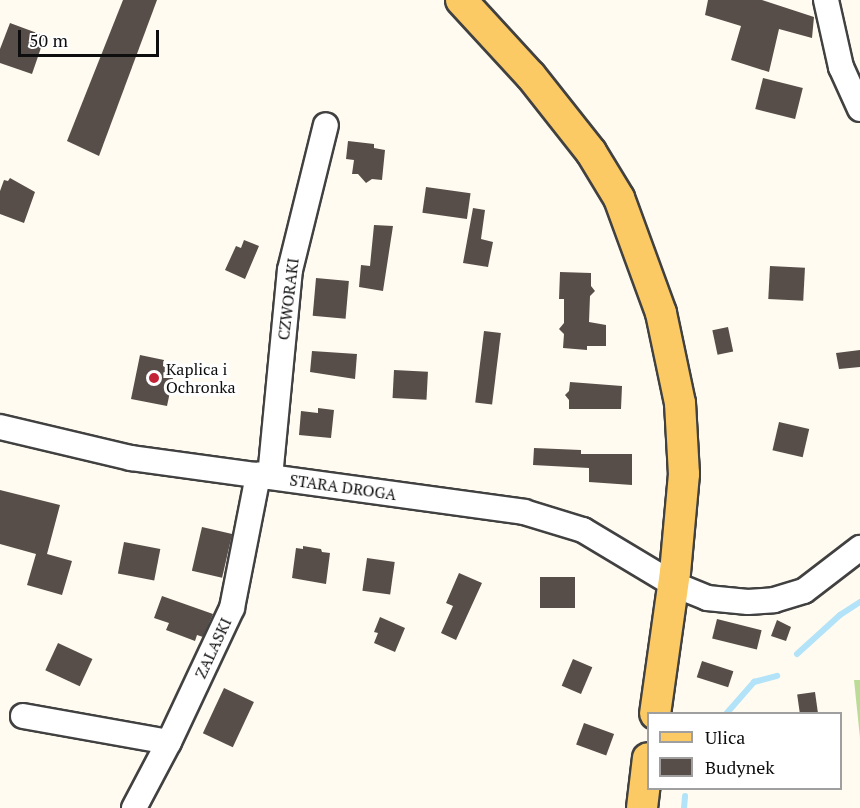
<!DOCTYPE html>
<style>
body{margin:0}
#map{position:relative;width:860px;height:808px;overflow:hidden;background:#fffbf0;font-family:"PT Serif",serif}
div>[style]{position:absolute}
.forest>*{inset:0;background:#bbdc97}
.stream>*{height:6px;margin:-3px;padding:0 3px;transform-origin:3px;border-radius:3px;background:#b3e3f8}
.building>*{inset:0;background:#574e4a;transform-origin:0 0}
.roads{filter:drop-shadow(2px 0 #414141) drop-shadow(-2px 0 #414141) drop-shadow(0 2px #414141) drop-shadow(0 -2px #414141)}
.minor>*{height:24px;margin:-12px;padding:0 12px;transform-origin:12px;border-radius:12px;background:#fff}
.major>*{height:30px;margin:-15px;padding:0 15px;transform-origin:15px;border-radius:15px;background:#fbca64}
.dots>*{width:16px;height:16px;translate:-50% -50%;box-sizing:border-box;border:3px solid #fff;border-radius:50%}
span{translate:-50% -50%;white-space:nowrap;text-align:center;line-height:1.15;-webkit-text-stroke:6px #fff;paint-order:stroke}
.street-label{font-size:16px;color:#0e0e0e}
.poi-label{font-size:16px;color:#0e0e0e}
.left{translate:0 -50%;text-align:left}
.legend{position:absolute;left:647px;top:712px;width:195px;height:78px;box-sizing:border-box;background:#fff;border:2px solid #9f9f9f;margin:0;padding:8px 10px;list-style:none;font-size:18px;color:#0e0e0e}
.legend li{display:flex;align-items:center;gap:12px;height:30px}
.legend b{width:30px;border:2px solid #9f9f9f}
.scale{position:absolute;left:18px;top:30px;width:141px;height:27px;box-sizing:border-box;border:3px solid #0e0e0e;border-top:0;padding-left:8px;font-size:18px;line-height:21px;white-space:nowrap;color:#0e0e0e;-webkit-text-stroke:4px #fff;paint-order:stroke}
</style>
<div id="map">
<div class="forest">
<div style="clip-path:polygon(854px 680px,860px 680px,860px 738px)"></div>
</div>
<div class="stream">
<div style="left:797px;top:654px;width:58px;rotate:-42.2deg"></div>
<div style="left:840px;top:615px;width:24px;rotate:-33deg"></div>
<div style="left:726px;top:714px;width:43px;rotate:-48.8deg"></div>
<div style="left:754px;top:682px;width:24px;rotate:-15deg"></div>
<div style="left:684px;top:808px;width:12px;rotate:-85deg"></div>
</div>
<div class="building">
<div style="clip-path:polygon(123px 0,157px 0,99px 156px,67px 141px)"></div>
<div style="clip-path:polygon(708px 0,762px 0,814px 17px,812px 38px,779px 29px,769px 72px,731px 60px,741px 26px,705px 15px)"></div>
<div style="clip-path:polygon(10px 23px,45px 36px,32px 74px,0 63px,0 49px)"></div>
<div style="left:763px;top:78px;width:41px;height:32px;rotate:14deg"></div>
<div style="clip-path:polygon(348px 141px,374px 144px,374px 148px,385px 150px,382px 180px,372px 179px,366px 183px,358px 174px,352px 174px,354px 160px,346px 159px)"></div>
<div style="clip-path:polygon(10px 178px,35px 192px,24px 223px,0 214px,0 191px,4px 180px,8px 181px)"></div>
<div style="left:426px;top:187px;width:45px;height:26px;rotate:8deg"></div>
<div style="clip-path:polygon(473px 208px,485px 210px,481px 239px,493px 242px,488px 267px,463px 263px)"></div>
<div style="clip-path:polygon(374px 225px,393px 226px,383px 291px,359px 287px,361px 265px,370px 266px)"></div>
<div style="clip-path:polygon(244px 240px,259px 246px,245px 279px,225px 270px,236px 246px,241px 248px)"></div>
<div style="left:770px;top:266px;width:35px;height:33px;rotate:3deg"></div>
<div style="clip-path:polygon(560px 272px,591px 273px,591px 286px,595px 291px,590px 296px,589px 322px,606px 325px,606px 346px,587px 346px,587px 350px,563px 348px,564px 334px,559px 329px,564px 323px,564px 299px,559px 299px)"></div>
<div style="left:316px;top:278px;width:33px;height:38px;rotate:5deg"></div>
<div style="left:728px;top:327px;width:25px;height:16px;rotate:78deg"></div>
<div style="left:484px;top:331px;width:17px;height:72px;rotate:7deg"></div>
<div style="clip-path:polygon(860px 350px,860px 367px,839px 369px,836px 353px)"></div>
<div style="clip-path:polygon(312px 351px,357px 354px,355px 379px,310px 372px)"></div>
<div style="clip-path:polygon(140px 355px,164px 360px,163px 366px,175px 368px,167px 406px,131px 399px)"></div>
<div style="left:394px;top:370px;width:34px;height:28px;rotate:3deg"></div>
<div style="clip-path:polygon(570px 382px,622px 386px,621px 409px,569px 409px,569px 400px,565px 395px,569px 391px)"></div>
<div style="clip-path:polygon(318px 408px,334px 410px,331px 438px,299px 435px,301px 411px,318px 413px)"></div>
<div style="left:779px;top:422px;width:31px;height:29px;rotate:13deg"></div>
<div style="clip-path:polygon(534px 448px,581px 450px,581px 454px,632px 454px,632px 485px,589px 482px,589px 468px,533px 465px)"></div>
<div style="clip-path:polygon(0 490px,60px 505px,47px 554px,72px 561px,62px 595px,27px 585px,36px 554px,0 544px)"></div>
<div style="left:202px;top:527px;width:31px;height:45px;rotate:13deg"></div>
<div style="left:124px;top:542px;width:37px;height:32px;rotate:11deg"></div>
<div style="clip-path:polygon(303px 546px,321px 549px,322px 552px,330px 553px,326px 584px,292px 578px,296px 548px,303px 549px)"></div>
<div style="left:367px;top:558px;width:28px;height:33px;rotate:8deg"></div>
<div style="clip-path:polygon(459px 573px,482px 583px,456px 640px,441px 633px,453px 606px,446px 603px)"></div>
<div style="left:540px;top:577px;width:35px;height:31px"></div>
<div style="clip-path:polygon(162px 596px,213px 614px,203px 637px,197px 635px,195px 641px,166px 630px,169px 623px,154px 618px)"></div>
<div style="clip-path:polygon(380px 617px,405px 628px,395px 652px,374px 643px,378px 633px,374px 632px)"></div>
<div style="left:717px;top:619px;width:46px;height:20px;rotate:14deg"></div>
<div style="clip-path:polygon(777px 620px,791px 627px,786px 641px,771px 636px)"></div>
<div style="left:58px;top:643px;width:38px;height:30px;rotate:25deg"></div>
<div style="left:573px;top:659px;width:21px;height:29px;rotate:23deg"></div>
<div style="left:702px;top:661px;width:33px;height:17px;rotate:18deg"></div>
<div style="left:224px;top:688px;width:33px;height:50px;rotate:25deg"></div>
<div style="left:815px;top:692px;width:22px;height:18px;rotate:82deg"></div>
<div style="left:584px;top:723px;width:32px;height:23px;rotate:20deg"></div>
</div>
<div class="roads">
<div class="minor">
<div style="left:826px;top:0;width:69px;rotate:77.4deg"></div>
<div style="left:841px;top:67px;width:46px;rotate:65.7deg"></div>
<div style="left:0;top:427px;width:135px;rotate:13.3deg"></div>
<div style="left:131px;top:458px;width:397px;rotate:7.8deg"></div>
<div style="left:524px;top:512px;width:62px;rotate:17deg"></div>
<div style="left:583px;top:530px;width:105px;rotate:31deg"></div>
<div style="left:673px;top:584px;width:37px;rotate:22deg"></div>
<div style="left:707px;top:598px;width:41px;rotate:5.6deg"></div>
<div style="left:748px;top:602px;width:26px;rotate:-4deg"></div>
<div style="left:774px;top:600px;width:31px;rotate:-17deg"></div>
<div style="left:804px;top:591px;width:71px;rotate:-37.5deg"></div>
<div style="left:270px;top:477px;width:208px;rotate:-84.5deg"></div>
<div style="left:290px;top:270px;width:149px;rotate:-76.1deg"></div>
<div style="left:23px;top:716px;width:148px;rotate:10.1deg"></div>
<div style="left:134px;top:808px;width:75px;rotate:-62.1deg"></div>
<div style="left:169px;top:742px;width:148px;rotate:-64.8deg"></div>
<div style="left:232px;top:608px;width:136px;rotate:-78.9deg"></div>
</div>
<div class="major">
<div style="left:461px;top:0;width:103px;rotate:47.4deg"></div>
<div style="left:531px;top:76px;width:97px;rotate:51.7deg"></div>
<div style="left:591px;top:152px;width:54px;rotate:58.7deg"></div>
<div style="left:619px;top:198px;width:122px;rotate:69.9deg"></div>
<div style="left:661px;top:313px;width:92px;rotate:78.1deg"></div>
<div style="left:680px;top:403px;width:71px;rotate:86.8deg"></div>
<div style="left:684px;top:474px;width:98px;rotate:95.2deg"></div>
<div style="left:675px;top:572px;width:143px;rotate:98deg"></div>
<div style="left:642px;top:808px;width:50px;rotate:-83.2deg"></div>
</div>
</div>
<div class="dots">
<div style="left:154px;top:378px;background:#c22337"></div>
</div>
<div class="street-label">
<span style="left:288px;top:299px;rotate:-83deg">CZWORAKI</span>
<span style="left:343px;top:487px;rotate:8deg">STARA DROGA</span>
<span style="left:213px;top:648px;rotate:-65deg">ZALASKI</span>
</div>
<div class="poi-label">
<span class="left" style="left:166px;top:378px">Kaplica i<br>Ochronka</span>
</div>
<ul class="legend">
<li><b style="height:8px;background:#fbca64"></b>Ulica</li>
<li><b style="height:16px;background:#574e4a"></b>Budynek</li>
</ul>
<div class="scale">50 m</div>
</div>
